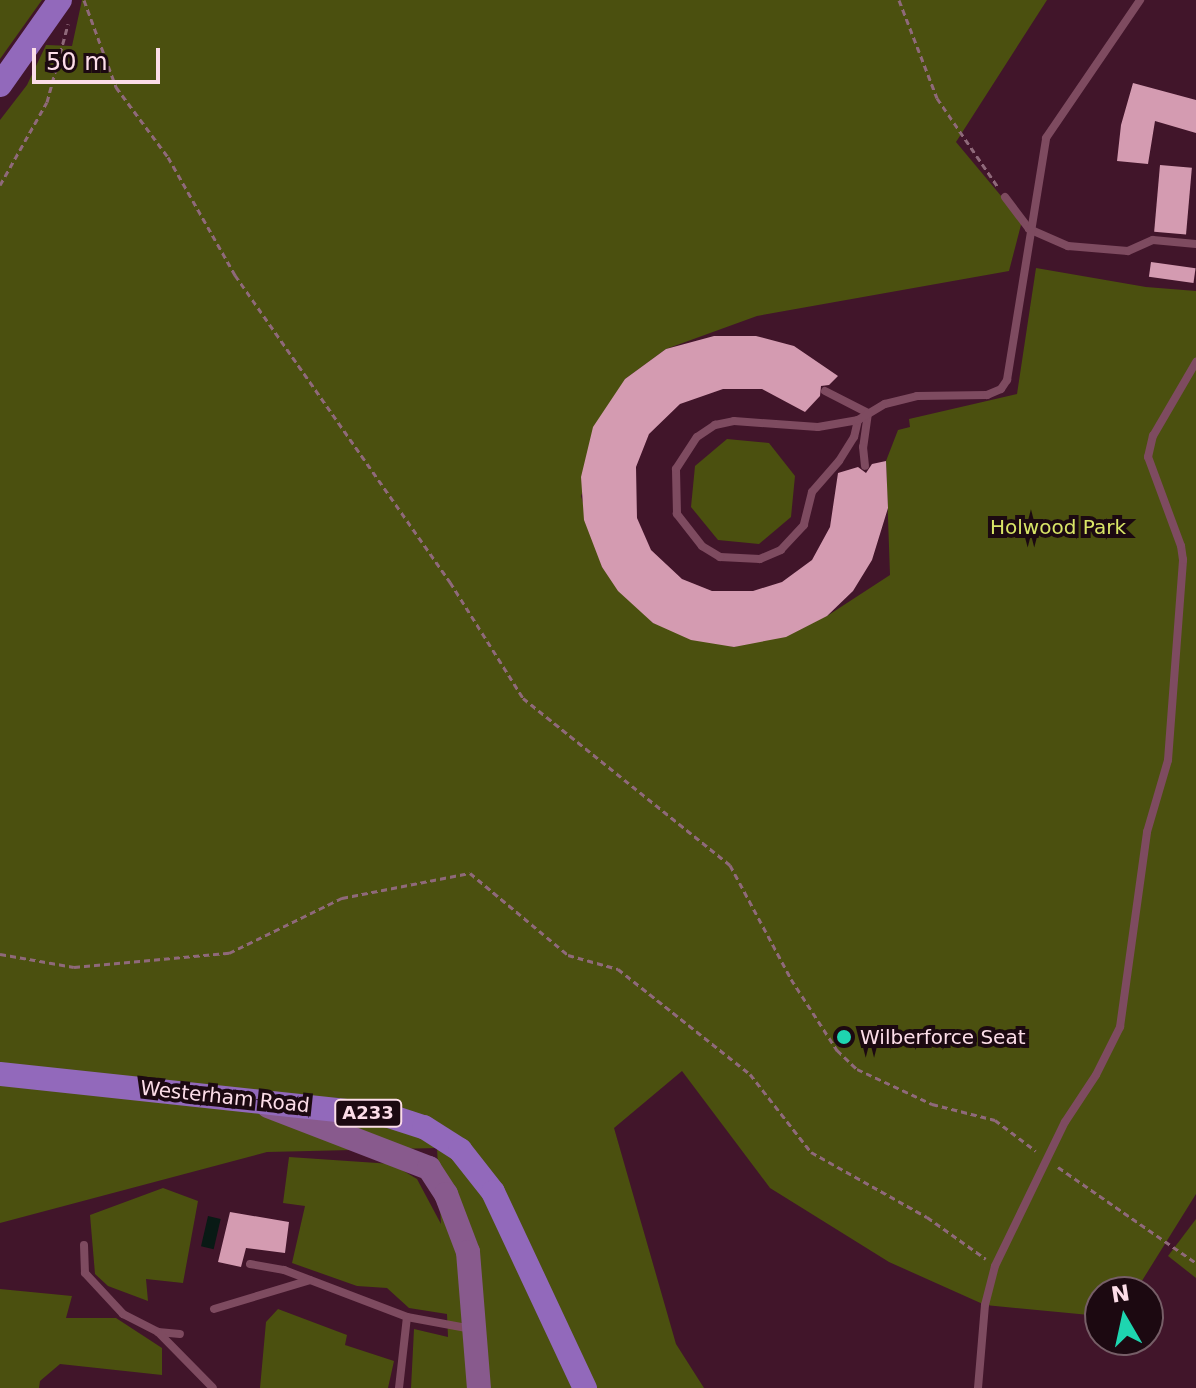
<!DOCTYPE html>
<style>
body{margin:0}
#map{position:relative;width:1196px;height:1388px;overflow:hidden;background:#41152a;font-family:"DejaVu Sans",sans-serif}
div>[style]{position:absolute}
.green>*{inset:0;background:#4b500f}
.water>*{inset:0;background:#091a15;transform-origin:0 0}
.building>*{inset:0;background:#d49bb1;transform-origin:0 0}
.path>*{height:3px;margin-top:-1.5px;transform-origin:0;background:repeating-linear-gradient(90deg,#8f697a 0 6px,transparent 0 10px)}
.lane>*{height:8px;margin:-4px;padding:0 4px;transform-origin:4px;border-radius:4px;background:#7e4b60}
.secondary>*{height:24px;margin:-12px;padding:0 12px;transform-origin:12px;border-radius:12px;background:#885a8d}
.primary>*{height:24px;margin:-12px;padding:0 12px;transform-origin:12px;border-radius:12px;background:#9269bb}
.dots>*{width:22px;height:22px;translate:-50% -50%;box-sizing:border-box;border:4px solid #1c0911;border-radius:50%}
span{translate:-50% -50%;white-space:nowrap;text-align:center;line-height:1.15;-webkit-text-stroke:8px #1c0911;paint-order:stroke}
.shield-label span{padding:2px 6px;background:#1c0911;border:2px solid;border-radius:6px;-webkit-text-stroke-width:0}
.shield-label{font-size:18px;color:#fcdde8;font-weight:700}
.park-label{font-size:20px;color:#d9e567}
.poi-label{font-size:20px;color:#fcdde8}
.left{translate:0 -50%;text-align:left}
.street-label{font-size:20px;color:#fcdde8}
.north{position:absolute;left:1084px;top:1276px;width:80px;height:80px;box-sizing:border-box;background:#1c0911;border:2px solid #765e67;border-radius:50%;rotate:351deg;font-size:22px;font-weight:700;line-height:32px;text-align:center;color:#fcdde8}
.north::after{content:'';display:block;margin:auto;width:28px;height:36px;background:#1ed5b0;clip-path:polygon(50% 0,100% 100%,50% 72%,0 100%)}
.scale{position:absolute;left:32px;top:48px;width:128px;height:36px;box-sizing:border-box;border:4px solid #fcdde8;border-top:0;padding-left:10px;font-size:24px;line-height:28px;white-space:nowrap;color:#fcdde8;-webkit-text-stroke:6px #1c0911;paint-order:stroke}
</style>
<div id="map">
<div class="green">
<div style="clip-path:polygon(0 0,42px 0,0 59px)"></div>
<div style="clip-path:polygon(82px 0,1047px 0,956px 142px,1022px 221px,1009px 271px,757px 316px,666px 349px,625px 379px,581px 496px,602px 567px,653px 623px,734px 647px,827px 616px,890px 575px,886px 461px,898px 430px,910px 427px,909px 419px,1017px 394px,1036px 268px,1146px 287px,1196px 291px,1196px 1194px,1135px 1292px,1100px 1292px,1100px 1316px,985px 1305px,889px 1262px,770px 1188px,682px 1071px,614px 1128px,676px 1344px,704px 1388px,411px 1388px,414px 1329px,448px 1337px,447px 1314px,409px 1308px,387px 1288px,357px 1286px,292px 1263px,305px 1206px,283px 1203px,289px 1157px,392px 1164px,417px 1179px,441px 1224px,437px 1148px,267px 1152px,0 1223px,0 120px,27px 85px,46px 45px,72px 46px)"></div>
<div style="clip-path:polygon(727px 439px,769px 443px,795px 476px,791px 517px,759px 544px,718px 540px,691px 507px,695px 466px)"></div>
<div style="clip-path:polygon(163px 1188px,198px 1201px,183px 1283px,146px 1279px,148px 1301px,108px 1286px,95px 1274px,90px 1215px)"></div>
<div style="clip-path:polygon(1196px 1219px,1196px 1278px,1168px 1256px)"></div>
<div style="clip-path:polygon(0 1289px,72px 1296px,66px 1318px,116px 1318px,162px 1348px,162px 1375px,60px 1364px,40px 1381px,39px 1388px,0 1388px)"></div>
<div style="clip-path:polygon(278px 1309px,347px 1335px,345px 1345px,394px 1361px,388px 1388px,260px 1388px,266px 1322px)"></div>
</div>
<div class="water">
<div style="left:208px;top:1216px;width:13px;height:31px;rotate:13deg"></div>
</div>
<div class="building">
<div style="clip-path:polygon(1133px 83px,1196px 100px,1196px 133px,1155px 121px,1148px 164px,1117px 161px,1121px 125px)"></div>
<div style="left:1160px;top:165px;width:32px;height:67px;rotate:5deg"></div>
<div style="left:1151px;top:262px;width:45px;height:15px;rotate:8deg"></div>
<div style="clip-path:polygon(714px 336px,756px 336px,794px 346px,838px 376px,829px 385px,821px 386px,820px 396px,805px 412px,762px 389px,723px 389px,680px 404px,649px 434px,636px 467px,637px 518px,651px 550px,682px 579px,712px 591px,753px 591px,782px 582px,812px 560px,830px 527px,838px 473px,858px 467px,866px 473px,872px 464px,886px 461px,888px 508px,872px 560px,853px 591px,827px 616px,786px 637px,734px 647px,691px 640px,653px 623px,618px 591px,602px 567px,584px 520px,581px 477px,593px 427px,625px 379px,666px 349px)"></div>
<div style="clip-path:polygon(230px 1212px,289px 1222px,285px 1253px,246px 1248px,241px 1267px,218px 1262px)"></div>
</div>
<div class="path">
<div style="left:84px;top:0;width:93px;rotate:69.8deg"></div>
<div style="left:116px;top:87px;width:87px;rotate:53.4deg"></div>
<div style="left:168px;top:157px;width:136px;rotate:60.4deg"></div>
<div style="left:235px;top:275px;width:375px;rotate:55deg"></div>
<div style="left:450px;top:582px;width:137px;rotate:57.8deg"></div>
<div style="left:523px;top:698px;width:266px;rotate:38.9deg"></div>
<div style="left:730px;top:865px;width:129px;rotate:61.8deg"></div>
<div style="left:791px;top:979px;width:85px;rotate:57.1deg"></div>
<div style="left:837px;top:1050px;width:28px;rotate:44deg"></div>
<div style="left:857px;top:1069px;width:83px;rotate:25deg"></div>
<div style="left:932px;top:1104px;width:65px;rotate:14.3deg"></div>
<div style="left:995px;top:1120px;width:51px;rotate:37.1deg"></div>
<div style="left:899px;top:0;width:105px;rotate:68.8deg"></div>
<div style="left:937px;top:98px;width:108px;rotate:55.6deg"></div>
<div style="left:0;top:185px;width:95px;rotate:-60.5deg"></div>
<div style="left:47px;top:102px;width:81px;rotate:-74.9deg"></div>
<div style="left:0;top:954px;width:75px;rotate:10deg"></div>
<div style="left:74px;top:967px;width:156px;rotate:-5.2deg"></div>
<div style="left:229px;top:953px;width:126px;rotate:-26deg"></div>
<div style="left:342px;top:898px;width:130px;rotate:-11.1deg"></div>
<div style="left:470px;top:873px;width:128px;rotate:39.9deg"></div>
<div style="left:568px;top:955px;width:52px;rotate:15.6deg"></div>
<div style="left:618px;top:969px;width:169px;rotate:38.5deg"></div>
<div style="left:750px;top:1074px;width:99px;rotate:52deg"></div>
<div style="left:811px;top:1152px;width:133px;rotate:29.3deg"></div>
<div style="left:927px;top:1217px;width:72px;rotate:35.4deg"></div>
<div style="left:1058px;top:1167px;width:168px;rotate:34.8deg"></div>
</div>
<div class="lane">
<div style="left:1005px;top:197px;width:40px;rotate:53deg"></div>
<div style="left:1029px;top:229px;width:43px;rotate:23.6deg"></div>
<div style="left:1068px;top:246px;width:60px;rotate:4.8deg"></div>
<div style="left:1128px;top:251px;width:27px;rotate:-24deg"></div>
<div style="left:1153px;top:240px;width:43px;rotate:5.3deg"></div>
<div style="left:825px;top:391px;width:48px;rotate:27.1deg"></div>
<div style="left:868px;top:413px;width:34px;rotate:98deg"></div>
<div style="left:863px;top:447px;width:19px;rotate:84deg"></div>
<div style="left:858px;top:420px;width:17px;rotate:103deg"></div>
<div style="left:854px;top:437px;width:28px;rotate:122deg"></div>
<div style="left:839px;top:461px;width:41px;rotate:131.1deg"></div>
<div style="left:812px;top:492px;width:34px;rotate:104deg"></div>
<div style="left:804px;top:525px;width:34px;rotate:133deg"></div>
<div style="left:781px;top:550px;width:23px;rotate:157deg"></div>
<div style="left:760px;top:559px;width:40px;rotate:-177.1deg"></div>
<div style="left:720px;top:557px;width:21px;rotate:-149deg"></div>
<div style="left:702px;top:546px;width:41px;rotate:-128deg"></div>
<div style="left:677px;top:514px;width:45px;rotate:-91.3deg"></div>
<div style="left:676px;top:469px;width:38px;rotate:-57deg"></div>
<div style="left:697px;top:437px;width:22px;rotate:-34deg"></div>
<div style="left:715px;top:425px;width:19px;rotate:-12deg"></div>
<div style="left:734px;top:421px;width:84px;rotate:4.1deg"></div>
<div style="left:818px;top:427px;width:41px;rotate:-9.9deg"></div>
<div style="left:858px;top:420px;width:31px;rotate:-31deg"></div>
<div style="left:885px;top:404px;width:33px;rotate:-14deg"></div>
<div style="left:917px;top:396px;width:70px;rotate:-0.8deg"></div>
<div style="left:987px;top:395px;width:15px;rotate:-23deg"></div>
<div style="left:1001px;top:389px;width:11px;rotate:-56deg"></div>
<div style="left:1007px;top:380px;width:245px;rotate:-80.8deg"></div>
<div style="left:1046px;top:138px;width:167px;rotate:-55.7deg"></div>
<div style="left:84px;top:1245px;width:28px;rotate:88deg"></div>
<div style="left:85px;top:1273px;width:56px;rotate:47.2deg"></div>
<div style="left:123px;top:1314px;width:39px;rotate:27deg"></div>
<div style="left:158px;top:1332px;width:22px;rotate:5deg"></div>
<div style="left:250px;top:1264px;width:35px;rotate:10deg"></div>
<div style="left:284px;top:1270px;width:132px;rotate:20.9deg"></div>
<div style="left:407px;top:1317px;width:66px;rotate:10.5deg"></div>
<div style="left:214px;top:1309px;width:100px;rotate:-16.8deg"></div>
<div style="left:158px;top:1332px;width:78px;rotate:45.5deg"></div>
<div style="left:399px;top:1388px;width:71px;rotate:-83.6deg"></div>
<div style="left:978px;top:1388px;width:83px;rotate:-85.2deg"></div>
<div style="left:985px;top:1305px;width:40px;rotate:-75.6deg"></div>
<div style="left:995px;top:1266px;width:160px;rotate:-64.1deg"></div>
<div style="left:1065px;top:1122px;width:56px;rotate:-56.6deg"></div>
<div style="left:1096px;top:1075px;width:54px;rotate:-63.4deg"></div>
<div style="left:1120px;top:1027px;width:197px;rotate:-82.1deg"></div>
<div style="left:1147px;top:832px;width:75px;rotate:-73.7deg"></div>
<div style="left:1168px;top:760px;width:201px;rotate:-85.7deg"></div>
<div style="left:1183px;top:560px;width:14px;rotate:-98deg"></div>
<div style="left:1181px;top:546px;width:95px;rotate:-110.3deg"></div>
<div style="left:1148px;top:457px;width:22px;rotate:-77deg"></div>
<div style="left:1153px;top:436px;width:86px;rotate:-59.8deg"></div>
</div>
<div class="secondary">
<div style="left:268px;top:1106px;width:173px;rotate:21.1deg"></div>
<div style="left:429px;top:1168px;width:31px;rotate:57deg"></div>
<div style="left:446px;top:1194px;width:62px;rotate:69.2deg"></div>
<div style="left:468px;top:1252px;width:136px;rotate:85.4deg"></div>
</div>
<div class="primary">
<div style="left:0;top:85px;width:104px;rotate:-54.8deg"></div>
<div style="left:0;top:1074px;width:388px;rotate:6.1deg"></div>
<div style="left:386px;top:1115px;width:40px;rotate:18deg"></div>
<div style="left:424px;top:1127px;width:43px;rotate:32.6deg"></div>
<div style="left:460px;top:1150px;width:53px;rotate:51.8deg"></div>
<div style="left:493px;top:1192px;width:217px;rotate:64.9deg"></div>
</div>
<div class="dots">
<div style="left:844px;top:1037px;background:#1ed5b0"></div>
</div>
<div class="shield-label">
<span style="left:368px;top:1113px">A233</span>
</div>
<div class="park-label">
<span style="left:1058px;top:527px">Holwood Park</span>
</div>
<div class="poi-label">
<span class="left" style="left:860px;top:1037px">Wilberforce Seat</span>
</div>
<div class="street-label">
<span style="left:225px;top:1097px;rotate:6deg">Westerham Road</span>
</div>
<div class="north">N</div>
<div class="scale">50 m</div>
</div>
